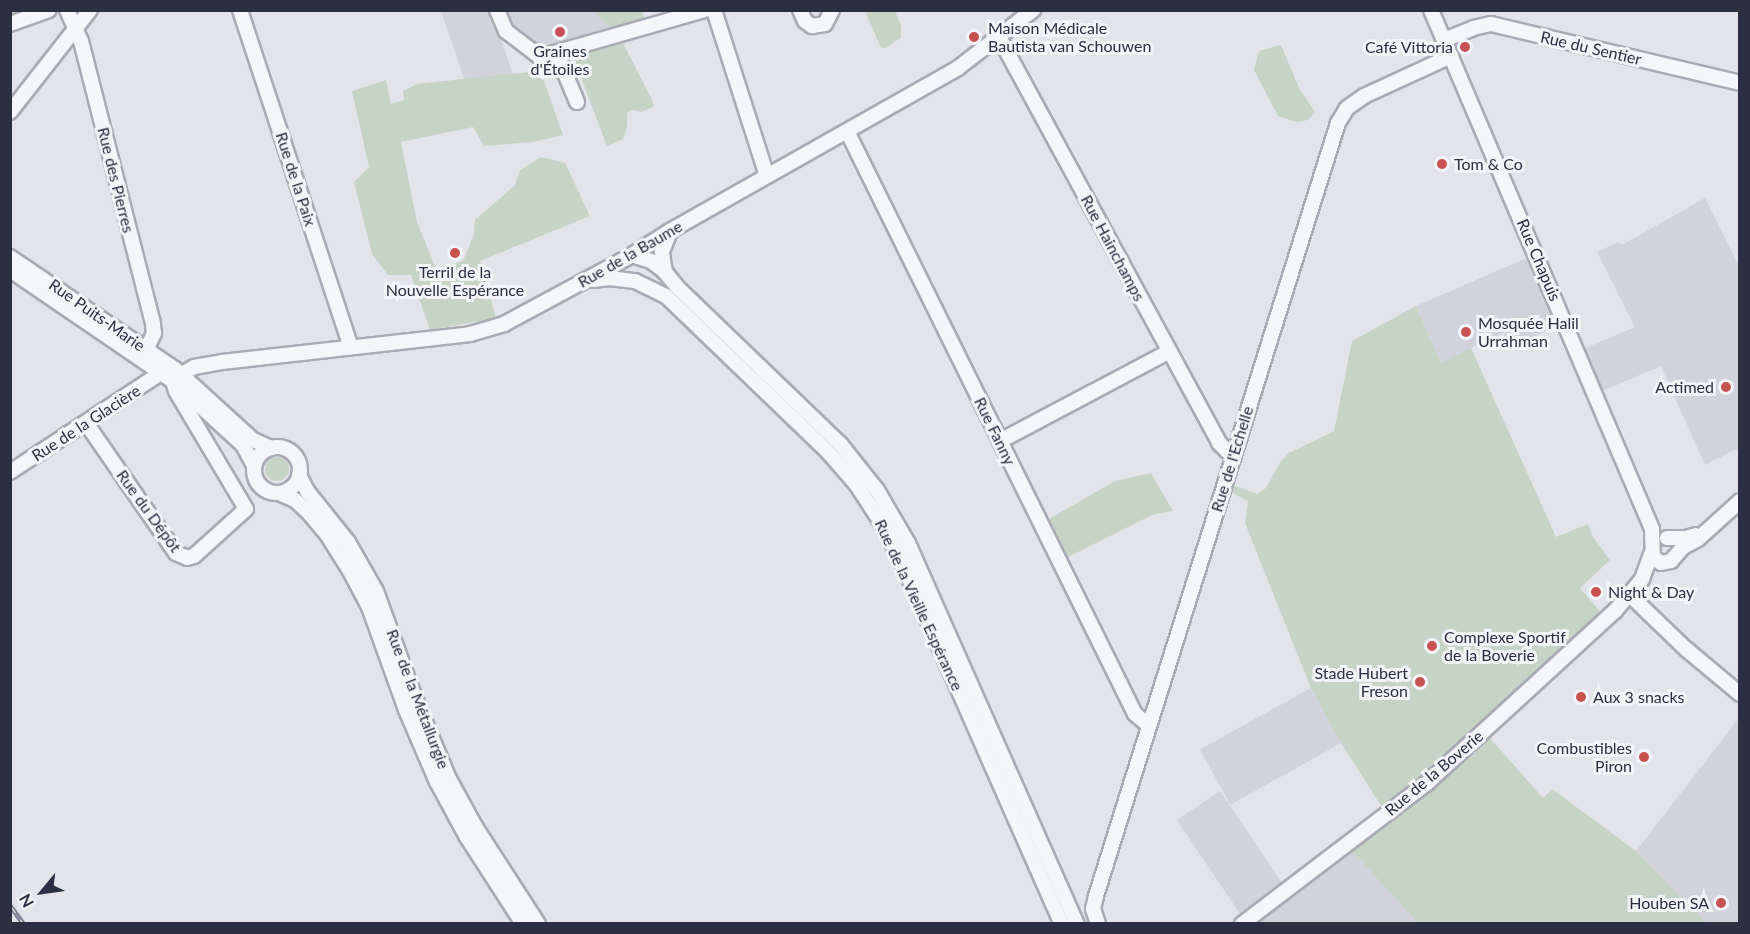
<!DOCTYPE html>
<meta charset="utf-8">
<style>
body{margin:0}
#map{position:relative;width:1750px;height:934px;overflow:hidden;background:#e3e4ea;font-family:Lato,sans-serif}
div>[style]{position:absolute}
.built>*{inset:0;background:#d1d3dc;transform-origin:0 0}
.green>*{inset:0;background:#c5d4c4}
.round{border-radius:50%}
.roads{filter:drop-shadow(2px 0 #a8aab4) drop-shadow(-2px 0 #a8aab4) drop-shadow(0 2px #a8aab4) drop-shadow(0 -2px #a8aab4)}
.minor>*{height:14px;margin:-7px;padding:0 7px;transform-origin:7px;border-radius:7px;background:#f5f6f9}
.minor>.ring{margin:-7px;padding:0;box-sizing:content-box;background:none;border:14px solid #f5f6f9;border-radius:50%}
.rail>*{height:5px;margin-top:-2.5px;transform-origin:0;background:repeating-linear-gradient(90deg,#f2f4f8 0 9px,#7d8193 0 18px);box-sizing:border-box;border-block:2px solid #7d8193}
.dots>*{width:16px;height:16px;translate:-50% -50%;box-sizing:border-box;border:3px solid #f2f4f8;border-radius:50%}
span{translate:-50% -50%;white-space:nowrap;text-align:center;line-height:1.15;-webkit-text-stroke:6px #f2f4f8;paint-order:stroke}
.poi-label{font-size:16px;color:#2b2f42}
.left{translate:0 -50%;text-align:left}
.right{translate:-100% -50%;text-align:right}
.street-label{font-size:16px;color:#2b2f42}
.frame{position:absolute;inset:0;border:12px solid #2b2f42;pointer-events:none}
.north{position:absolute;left:12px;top:862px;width:60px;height:60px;-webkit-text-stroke:4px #f2f4f8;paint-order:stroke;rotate:241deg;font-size:16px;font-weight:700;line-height:24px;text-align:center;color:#2b2f42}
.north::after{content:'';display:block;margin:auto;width:21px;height:27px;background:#2b2f42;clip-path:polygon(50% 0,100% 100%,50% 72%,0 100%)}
</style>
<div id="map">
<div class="built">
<div style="clip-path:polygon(507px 10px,593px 11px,613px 30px,539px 51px,510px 27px)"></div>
<div style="clip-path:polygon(441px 11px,492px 11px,513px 75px,468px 90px)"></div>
<div style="clip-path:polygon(1705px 198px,1739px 266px,1739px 448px,1705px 465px,1661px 366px,1600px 392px,1581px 350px,1635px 327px,1597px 252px,1618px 242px,1622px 245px)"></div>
<div style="clip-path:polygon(1531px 256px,1555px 313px,1557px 326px,1511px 347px,1504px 333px,1441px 362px,1416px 306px)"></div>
<div style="left:1311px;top:688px;width:63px;height:127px;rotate:61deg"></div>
<div style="clip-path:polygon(1739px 718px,1739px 923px,1707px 923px,1636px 851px)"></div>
<div style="left:1220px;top:791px;width:115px;height:52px;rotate:56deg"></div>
<div style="clip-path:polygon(1350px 849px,1418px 923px,1251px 924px)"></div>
</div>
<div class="green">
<div style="clip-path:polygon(593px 11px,642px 11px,645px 20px,613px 30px)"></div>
<div style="clip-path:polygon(865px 11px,895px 11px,901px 25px,901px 37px,886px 48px,881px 48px)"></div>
<div style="clip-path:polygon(622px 41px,653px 102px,653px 107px,641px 112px,633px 110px,627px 113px,627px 127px,623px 139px,607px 146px,574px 59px,576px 55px)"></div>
<div style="clip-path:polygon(1281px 45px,1299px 88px,1315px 112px,1308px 120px,1296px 122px,1278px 116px,1254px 70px,1259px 51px)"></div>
<div style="clip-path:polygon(530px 72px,544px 81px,563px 135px,533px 142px,484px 146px,473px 127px,401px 142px,417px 222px,436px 269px,463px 261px,474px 234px,475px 220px,515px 185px,520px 170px,541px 157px,565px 163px,590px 216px,480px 261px,496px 318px,430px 330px,411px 275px,388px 275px,372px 254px,354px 182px,369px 167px,352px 91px,386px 80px,391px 104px,404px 100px,403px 91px,417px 84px)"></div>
<div style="clip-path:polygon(1416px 306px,1441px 362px,1471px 348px,1556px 537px,1588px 524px,1593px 537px,1610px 560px,1580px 588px,1603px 615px,1481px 728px,1543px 798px,1552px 789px,1636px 851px,1707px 923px,1418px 923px,1350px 849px,1389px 818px,1341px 743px,1311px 688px,1245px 523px,1248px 501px,1226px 490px,1228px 483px,1257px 494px,1266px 488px,1281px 461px,1289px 453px,1334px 431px,1352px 341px)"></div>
<div class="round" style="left:265px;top:457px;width:24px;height:24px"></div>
<div style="clip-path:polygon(1151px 473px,1173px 511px,1152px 515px,1068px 557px,1049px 519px,1115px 481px)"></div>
</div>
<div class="roads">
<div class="minor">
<div style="left:67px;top:10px;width:34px;rotate:66deg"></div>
<div style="left:81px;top:41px;width:292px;rotate:75.7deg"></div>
<div style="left:153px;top:324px;width:9px;rotate:84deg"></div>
<div style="left:154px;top:333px;width:19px;rotate:115deg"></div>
<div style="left:240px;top:10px;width:355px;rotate:71.8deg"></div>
<div style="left:497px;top:10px;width:23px;rotate:67deg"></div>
<div style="left:506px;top:31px;width:43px;rotate:37.4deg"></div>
<div style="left:540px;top:57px;width:172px;rotate:-15.9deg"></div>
<div style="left:714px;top:10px;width:174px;rotate:72.3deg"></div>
<div style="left:800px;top:10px;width:12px;rotate:66deg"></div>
<div style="left:805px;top:21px;width:9px;rotate:36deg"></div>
<div style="left:812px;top:26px;width:13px;rotate:-9deg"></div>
<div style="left:825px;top:24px;width:16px;rotate:-63deg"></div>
<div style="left:1431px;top:10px;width:564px;rotate:66.93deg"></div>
<div style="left:1652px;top:529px;width:28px;rotate:88deg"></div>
<div style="left:1653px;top:557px;width:10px;rotate:37deg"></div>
<div style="left:1661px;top:563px;width:10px;rotate:-11deg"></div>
<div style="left:1671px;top:561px;width:18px;rotate:-49deg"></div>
<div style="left:1683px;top:547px;width:17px;rotate:-28deg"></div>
<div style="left:1698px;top:539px;width:57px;rotate:-42.1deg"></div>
<div style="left:10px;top:24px;width:41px;rotate:-19.7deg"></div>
<div style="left:999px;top:37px;width:462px;rotate:61.5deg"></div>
<div style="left:1219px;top:443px;width:11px;rotate:45deg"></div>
<div style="left:1227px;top:451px;width:7px;rotate:16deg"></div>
<div style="left:1444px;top:40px;width:31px;rotate:-22deg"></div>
<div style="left:1473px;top:28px;width:18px;rotate:-13deg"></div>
<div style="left:1491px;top:24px;width:256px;rotate:13.3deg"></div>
<div style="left:557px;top:54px;width:52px;rotate:67.4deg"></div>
<div style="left:10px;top:112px;width:130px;rotate:-51.9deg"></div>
<div style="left:847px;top:131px;width:650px;rotate:63.71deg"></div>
<div style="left:1135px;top:714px;width:17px;rotate:40deg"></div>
<div style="left:632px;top:255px;width:20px;rotate:18deg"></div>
<div style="left:651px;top:261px;width:18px;rotate:38deg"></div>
<div style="left:665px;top:272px;width:19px;rotate:51deg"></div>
<div style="left:677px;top:287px;width:228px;rotate:43.9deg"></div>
<div style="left:841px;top:445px;width:58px;rotate:51.3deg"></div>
<div style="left:877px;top:490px;width:61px;rotate:59.7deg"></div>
<div style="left:908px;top:543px;width:417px;rotate:66.1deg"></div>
<div style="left:10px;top:257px;width:199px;rotate:34.2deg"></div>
<div style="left:175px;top:369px;width:105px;rotate:42.3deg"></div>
<div style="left:253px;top:440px;width:20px;rotate:24deg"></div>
<div style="left:10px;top:270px;width:197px;rotate:34.3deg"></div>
<div style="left:173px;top:381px;width:95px;rotate:42.4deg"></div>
<div style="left:243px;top:445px;width:24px;rotate:62deg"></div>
<div style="left:665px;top:272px;width:20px;rotate:-99deg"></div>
<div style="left:662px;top:252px;width:22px;rotate:-69deg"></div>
<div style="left:593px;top:280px;width:16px;rotate:-7deg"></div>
<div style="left:609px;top:278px;width:26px;rotate:7deg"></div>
<div style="left:635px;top:281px;width:34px;rotate:26deg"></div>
<div style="left:666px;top:296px;width:225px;rotate:43.9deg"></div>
<div style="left:828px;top:452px;width:43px;rotate:48.8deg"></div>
<div style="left:856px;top:484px;width:51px;rotate:56.9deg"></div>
<div style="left:884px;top:527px;width:39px;rotate:63deg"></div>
<div style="left:902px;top:562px;width:396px;rotate:66.2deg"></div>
<div style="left:182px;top:374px;width:14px;rotate:-30deg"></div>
<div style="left:194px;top:367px;width:28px;rotate:-10deg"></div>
<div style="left:222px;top:362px;width:250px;rotate:-6.4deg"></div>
<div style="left:470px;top:334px;width:35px;rotate:-16deg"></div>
<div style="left:504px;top:324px;width:145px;rotate:-28.3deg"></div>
<div style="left:632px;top:255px;width:45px;rotate:-32.3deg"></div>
<div style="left:670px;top:231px;width:331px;rotate:-29.5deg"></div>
<div style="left:958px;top:68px;width:95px;rotate:-37.7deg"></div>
<div style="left:86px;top:423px;width:158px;rotate:55.3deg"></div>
<div style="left:176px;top:553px;width:12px;rotate:24deg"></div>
<div style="left:187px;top:558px;width:7px;rotate:-16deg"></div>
<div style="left:194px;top:556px;width:70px;rotate:-42.1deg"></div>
<div style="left:246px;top:509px;width:137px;rotate:-120.7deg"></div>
<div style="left:176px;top:391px;width:10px;rotate:-107deg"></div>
<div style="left:1000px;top:441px;width:192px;rotate:-27.9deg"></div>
<div class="ring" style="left:254px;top:447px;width:32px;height:32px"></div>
<div style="left:10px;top:472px;width:181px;rotate:-33.3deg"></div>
<div style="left:299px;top:475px;width:18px;rotate:63deg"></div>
<div style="left:307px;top:491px;width:65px;rotate:51.2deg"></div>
<div style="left:348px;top:542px;width:56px;rotate:60.3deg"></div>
<div style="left:376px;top:591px;width:109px;rotate:70.1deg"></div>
<div style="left:413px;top:693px;width:93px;rotate:67.3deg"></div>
<div style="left:449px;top:779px;width:56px;rotate:61.1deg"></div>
<div style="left:476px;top:828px;width:114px;rotate:57.1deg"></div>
<div style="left:279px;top:493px;width:17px;rotate:24deg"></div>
<div style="left:295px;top:500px;width:19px;rotate:43deg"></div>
<div style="left:309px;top:513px;width:30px;rotate:50deg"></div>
<div style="left:328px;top:536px;width:41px;rotate:57.8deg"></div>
<div style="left:350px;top:571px;width:41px;rotate:62.2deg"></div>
<div style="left:369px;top:607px;width:109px;rotate:70.2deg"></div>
<div style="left:406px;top:710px;width:78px;rotate:66.7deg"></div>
<div style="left:437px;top:782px;width:63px;rotate:61.4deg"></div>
<div style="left:467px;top:837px;width:103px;rotate:57.2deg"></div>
<div style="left:1667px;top:538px;width:19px"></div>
<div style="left:1686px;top:538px;width:10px;rotate:-17deg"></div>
<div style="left:1635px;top:600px;width:71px;rotate:43.9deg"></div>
<div style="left:1686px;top:649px;width:70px;rotate:39.8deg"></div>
<div style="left:1098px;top:924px;width:16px;rotate:-108deg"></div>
<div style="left:1093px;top:909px;width:13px;rotate:-77deg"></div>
<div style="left:1096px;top:896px;width:810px;rotate:-72.62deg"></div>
<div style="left:1338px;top:123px;width:17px;rotate:-59deg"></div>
<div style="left:1347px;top:108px;width:21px;rotate:-35deg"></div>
<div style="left:1364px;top:96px;width:96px;rotate:-24.7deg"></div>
<div style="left:1242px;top:924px;width:233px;rotate:-37.3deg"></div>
<div style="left:1427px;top:783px;width:255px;rotate:-42.5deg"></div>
<div style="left:1615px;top:611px;width:42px;rotate:-49.8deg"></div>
<div style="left:1642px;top:579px;width:27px;rotate:-70deg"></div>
</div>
</div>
<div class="rail">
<div style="left:10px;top:905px;width:24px;rotate:54deg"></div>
</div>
<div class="dots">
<div style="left:560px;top:32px;background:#c8524f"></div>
<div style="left:974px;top:37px;background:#c8524f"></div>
<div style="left:1465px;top:47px;background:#c8524f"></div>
<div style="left:1442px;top:164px;background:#c8524f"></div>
<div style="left:455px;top:253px;background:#c8524f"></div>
<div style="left:1466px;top:332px;background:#c8524f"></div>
<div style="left:1726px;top:387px;background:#c8524f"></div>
<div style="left:1596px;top:592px;background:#c8524f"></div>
<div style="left:1432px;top:646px;background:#c8524f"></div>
<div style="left:1420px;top:682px;background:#c8524f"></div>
<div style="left:1581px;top:697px;background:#c8524f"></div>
<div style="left:1644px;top:757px;background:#c8524f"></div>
<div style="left:1721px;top:903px;background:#c8524f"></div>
</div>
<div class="poi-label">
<span class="left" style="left:988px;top:37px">Maison Médicale<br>Bautista van Schouwen</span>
<span class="right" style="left:1453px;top:47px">Café Vittoria</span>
<span style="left:560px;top:60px">Graines<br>d'Étoiles</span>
<span class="left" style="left:1454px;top:164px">Tom &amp; Co</span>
<span style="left:455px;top:281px">Terril de la<br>Nouvelle Espérance</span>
<span class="left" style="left:1478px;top:332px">Mosquée Halil<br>Urrahman</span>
<span class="right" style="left:1714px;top:387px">Actimed</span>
<span class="left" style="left:1608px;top:592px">Night &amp; Day</span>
<span class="left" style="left:1444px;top:646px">Complexe Sportif<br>de la Boverie</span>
<span class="right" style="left:1408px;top:682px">Stade Hubert<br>Freson</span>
<span class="left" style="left:1593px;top:697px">Aux 3 snacks</span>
<span class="right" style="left:1632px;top:757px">Combustibles<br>Piron</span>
<span class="right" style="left:1709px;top:903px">Houben SA</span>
</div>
<div class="street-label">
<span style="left:1591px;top:48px;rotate:13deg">Rue du Sentier</span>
<span style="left:296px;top:179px;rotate:72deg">Rue de la Paix</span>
<span style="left:116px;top:180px;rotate:76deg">Rue des Pierres</span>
<span style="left:1113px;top:248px;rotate:62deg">Rue Hainchamps</span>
<span style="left:630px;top:254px;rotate:-30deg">Rue de la Baume</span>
<span style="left:1539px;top:260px;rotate:67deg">Rue Chapuis</span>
<span style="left:97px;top:315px;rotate:35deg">Rue Puits-Marie</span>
<span style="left:86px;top:423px;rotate:-33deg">Rue de la Glacière</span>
<span style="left:995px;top:431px;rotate:64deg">Rue Fanny</span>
<span style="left:1232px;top:459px;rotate:-73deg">Rue de l'Echelle</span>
<span style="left:149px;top:511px;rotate:54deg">Rue du Dépôt</span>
<span style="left:919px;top:605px;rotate:65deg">Rue de la Vieille Espérance</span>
<span style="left:418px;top:699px;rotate:69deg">Rue de la Métallurgie</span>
<span style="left:1434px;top:773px;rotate:-40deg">Rue de la Boverie</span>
</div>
<div class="frame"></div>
<div class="north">N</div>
</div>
